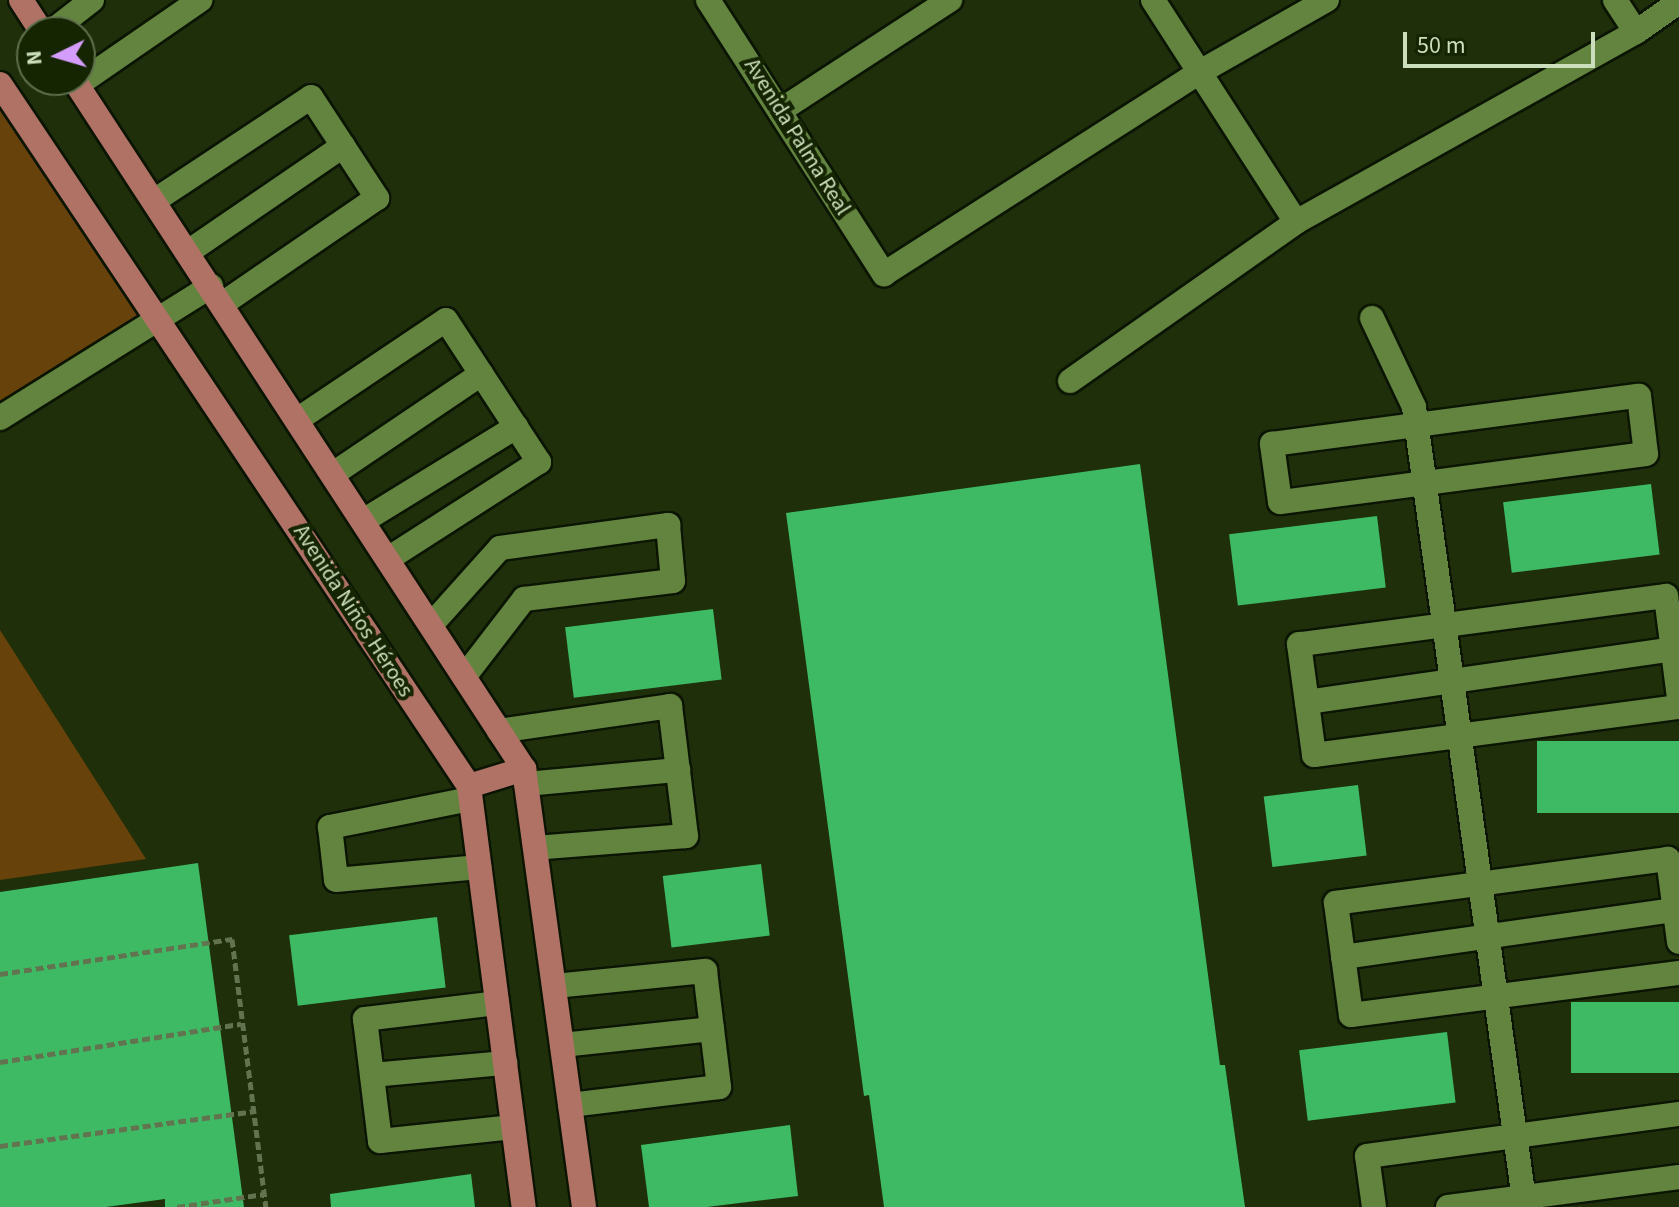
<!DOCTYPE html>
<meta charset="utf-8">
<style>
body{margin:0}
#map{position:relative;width:1679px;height:1207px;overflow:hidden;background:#1e2f0a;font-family:"Source Sans 3",sans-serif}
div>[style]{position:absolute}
.green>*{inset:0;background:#68420b}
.building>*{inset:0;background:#3eba65;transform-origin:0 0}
.path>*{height:5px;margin-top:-2.5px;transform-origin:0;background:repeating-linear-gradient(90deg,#62734f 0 8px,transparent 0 12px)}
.roads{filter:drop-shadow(2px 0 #0b1502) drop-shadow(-2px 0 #0b1502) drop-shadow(0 2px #0b1502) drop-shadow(0 -2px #0b1502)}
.minor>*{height:24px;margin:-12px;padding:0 12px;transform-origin:12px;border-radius:12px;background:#63843f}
.major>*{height:24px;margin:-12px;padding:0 12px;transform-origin:12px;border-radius:12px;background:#b07265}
span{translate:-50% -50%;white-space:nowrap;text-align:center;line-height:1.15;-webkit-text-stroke:8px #152501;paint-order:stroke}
.street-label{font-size:22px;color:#ccdfbc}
.north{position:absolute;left:16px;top:16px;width:80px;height:80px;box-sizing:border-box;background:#152501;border:2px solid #5e6f4c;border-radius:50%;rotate:265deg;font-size:22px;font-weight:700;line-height:32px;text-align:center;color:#ccdfbc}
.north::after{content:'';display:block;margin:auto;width:28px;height:36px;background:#d49cfc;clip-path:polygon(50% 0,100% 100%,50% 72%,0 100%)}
.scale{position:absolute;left:1403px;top:32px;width:192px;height:36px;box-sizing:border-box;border:4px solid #ccdfbc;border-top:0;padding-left:10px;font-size:24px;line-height:28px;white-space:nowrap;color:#ccdfbc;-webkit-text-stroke:6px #152501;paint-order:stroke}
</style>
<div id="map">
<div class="green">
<div style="clip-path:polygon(0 84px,159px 318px,0 418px)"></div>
<div style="clip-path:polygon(0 630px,146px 859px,0 880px)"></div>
</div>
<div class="building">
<div style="clip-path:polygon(1140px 464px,1220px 1065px,1225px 1065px,1245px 1207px,884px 1207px,869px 1095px,864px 1096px,786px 513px)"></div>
<div style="left:1651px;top:484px;width:71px;height:149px;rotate:83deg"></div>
<div style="left:1377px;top:516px;width:72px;height:149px;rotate:83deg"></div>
<div style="left:713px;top:609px;width:71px;height:149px;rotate:83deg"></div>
<div style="left:1679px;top:741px;width:72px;height:142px;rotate:90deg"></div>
<div style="left:1358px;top:785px;width:71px;height:95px;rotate:83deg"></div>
<div style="clip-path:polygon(198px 863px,244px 1207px,165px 1207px,165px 1199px,106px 1207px,0 1207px,0 892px)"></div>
<div style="left:761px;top:864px;width:72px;height:99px;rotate:83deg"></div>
<div style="left:437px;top:917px;width:71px;height:149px;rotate:83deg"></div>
<div style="left:1679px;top:1002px;width:71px;height:108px;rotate:90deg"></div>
<div style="left:1447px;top:1032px;width:71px;height:149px;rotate:83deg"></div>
<div style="clip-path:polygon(790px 1125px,798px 1196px,707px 1207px,649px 1207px,641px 1145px)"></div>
<div style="clip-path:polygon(471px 1174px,475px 1207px,331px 1207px,330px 1194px)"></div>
</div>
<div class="path">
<div style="left:0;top:974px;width:235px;rotate:-8.6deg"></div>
<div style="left:232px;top:939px;width:270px;rotate:82.8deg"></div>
<div style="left:0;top:1062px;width:244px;rotate:-9deg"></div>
<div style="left:0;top:1146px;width:256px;rotate:-7.8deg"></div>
<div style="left:177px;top:1207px;width:88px;rotate:-8.5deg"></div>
</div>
<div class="roads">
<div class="minor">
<div style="left:708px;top:0;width:326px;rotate:57.3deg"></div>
<div style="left:884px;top:274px;width:375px;rotate:-32.6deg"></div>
<div style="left:1200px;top:72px;width:146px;rotate:-29.6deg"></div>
<div style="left:1153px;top:0;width:264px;rotate:57.2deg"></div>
<div style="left:1615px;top:0;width:38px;rotate:57deg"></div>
<div style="left:51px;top:32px;width:52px;rotate:-38deg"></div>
<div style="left:77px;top:85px;width:150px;rotate:-34.6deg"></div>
<div style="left:781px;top:110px;width:202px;rotate:-33.1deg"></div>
<div style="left:154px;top:201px;width:188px;rotate:-33.5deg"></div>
<div style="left:311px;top:97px;width:121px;rotate:56.8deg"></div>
<div style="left:377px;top:198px;width:188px;rotate:145.6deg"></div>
<div style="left:188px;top:252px;width:188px;rotate:-34.4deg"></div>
<div style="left:1372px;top:318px;width:98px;rotate:64.7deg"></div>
<div style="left:1414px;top:407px;width:808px;rotate:82.1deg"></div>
<div style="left:1070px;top:381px;width:276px;rotate:-35.1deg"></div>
<div style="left:1296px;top:222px;width:389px;rotate:-29.2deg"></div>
<div style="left:1636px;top:32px;width:52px;rotate:-34.9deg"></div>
<div style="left:1639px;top:396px;width:58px;rotate:83.1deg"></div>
<div style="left:1646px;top:454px;width:369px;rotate:172.5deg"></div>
<div style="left:1280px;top:502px;width:59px;rotate:-97.9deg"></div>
<div style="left:1272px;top:444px;width:370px;rotate:-7.5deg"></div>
<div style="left:0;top:418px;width:249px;rotate:-32deg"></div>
<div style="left:297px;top:420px;width:179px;rotate:-33.9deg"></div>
<div style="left:446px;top:320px;width:170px;rotate:56.8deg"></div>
<div style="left:539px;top:462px;width:179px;rotate:147.3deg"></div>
<div style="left:333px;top:474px;width:179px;rotate:-34deg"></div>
<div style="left:363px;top:521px;width:180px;rotate:-31.6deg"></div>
<div style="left:431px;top:625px;width:103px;rotate:-48.1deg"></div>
<div style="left:500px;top:548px;width:170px;rotate:-7.8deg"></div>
<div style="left:668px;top:525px;width:56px;rotate:84.9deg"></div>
<div style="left:673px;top:581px;width:150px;rotate:173.1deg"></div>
<div style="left:524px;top:599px;width:98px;rotate:127.6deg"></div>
<div style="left:1679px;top:698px;width:103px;rotate:-97.3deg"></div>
<div style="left:1666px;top:596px;width:370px;rotate:172.5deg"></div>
<div style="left:1299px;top:644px;width:112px;rotate:82.3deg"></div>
<div style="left:1314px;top:755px;width:368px;rotate:-7.5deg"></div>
<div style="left:1307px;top:702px;width:370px;rotate:-8.2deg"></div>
<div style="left:499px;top:731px;width:173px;rotate:-8.3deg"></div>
<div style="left:670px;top:706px;width:131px;rotate:83deg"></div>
<div style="left:686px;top:836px;width:151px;rotate:175.5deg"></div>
<div style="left:526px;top:784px;width:153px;rotate:-5.3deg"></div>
<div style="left:470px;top:799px;width:143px;rotate:168.7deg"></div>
<div style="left:330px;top:827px;width:53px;rotate:83.5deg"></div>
<div style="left:336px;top:880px;width:144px;rotate:-5.2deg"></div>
<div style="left:1679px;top:942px;width:84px;rotate:-97.5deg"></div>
<div style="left:1668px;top:859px;width:335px;rotate:172.5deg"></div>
<div style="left:1336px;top:903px;width:113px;rotate:82.4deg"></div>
<div style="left:1351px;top:1015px;width:331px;rotate:-7.3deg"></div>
<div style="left:1343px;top:957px;width:335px;rotate:-8.1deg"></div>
<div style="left:554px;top:986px;width:152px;rotate:-5.7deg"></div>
<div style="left:705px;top:971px;width:117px;rotate:83.1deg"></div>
<div style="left:719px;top:1087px;width:150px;rotate:173.1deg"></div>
<div style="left:497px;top:1003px;width:133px;rotate:173.1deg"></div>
<div style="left:365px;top:1019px;width:123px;rotate:83deg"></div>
<div style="left:380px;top:1141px;width:134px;rotate:-6deg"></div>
<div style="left:562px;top:1045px;width:151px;rotate:-6.1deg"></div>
<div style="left:372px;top:1075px;width:134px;rotate:-5.2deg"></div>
<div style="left:1374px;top:1207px;width:51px;rotate:-97.8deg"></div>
<div style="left:1367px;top:1156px;width:315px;rotate:-7.7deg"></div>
<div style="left:1448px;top:1207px;width:233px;rotate:-7.4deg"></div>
</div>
<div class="major">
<div style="left:21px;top:0;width:38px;rotate:57deg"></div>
<div style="left:74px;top:80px;width:823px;rotate:56.85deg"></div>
<div style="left:524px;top:769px;width:442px;rotate:82.2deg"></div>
<div style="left:0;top:84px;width:844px;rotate:56.25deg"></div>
<div style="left:469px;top:786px;width:425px;rotate:82.6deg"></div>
<div style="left:469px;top:786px;width:58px;rotate:-17.2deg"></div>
</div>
</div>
<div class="street-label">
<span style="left:797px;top:137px;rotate:58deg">Avenida Palma Real</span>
<span style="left:353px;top:611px;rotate:57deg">Avenida Niños Héroes</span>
</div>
<div class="north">N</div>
<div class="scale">50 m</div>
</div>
